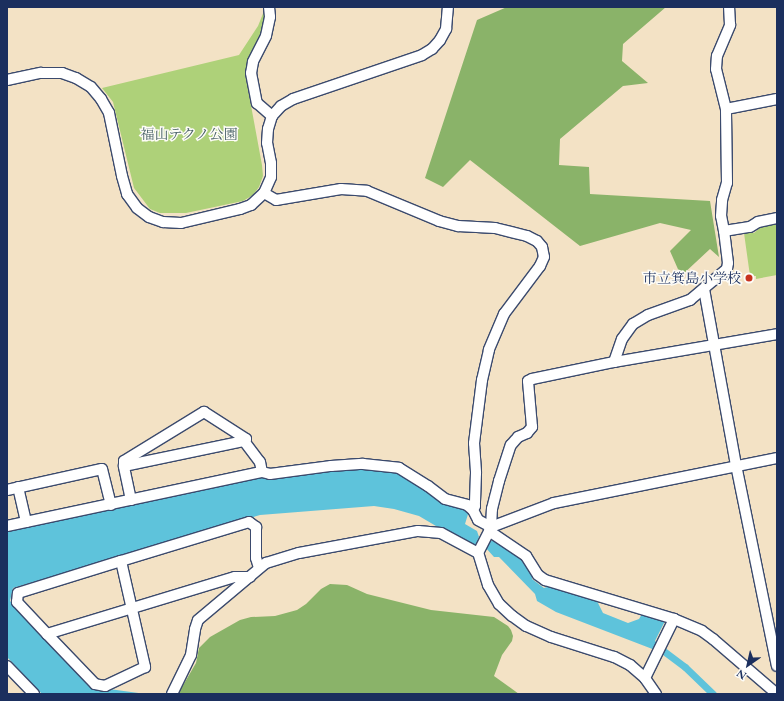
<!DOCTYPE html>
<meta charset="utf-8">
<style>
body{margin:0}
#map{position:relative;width:784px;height:701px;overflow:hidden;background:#f3e2c5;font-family:"EB Garamond","Noto Serif JP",serif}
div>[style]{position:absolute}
.green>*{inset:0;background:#aed179}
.forest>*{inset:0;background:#8ab369}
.water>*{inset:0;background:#5ec3db}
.canal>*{height:7px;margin:-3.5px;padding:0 3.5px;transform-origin:3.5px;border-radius:3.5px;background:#5ec3db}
.roads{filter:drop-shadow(1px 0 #3b4a6d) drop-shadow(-1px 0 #3b4a6d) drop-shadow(0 1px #3b4a6d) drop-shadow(0 -1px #3b4a6d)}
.minor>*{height:10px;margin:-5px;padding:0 5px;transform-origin:5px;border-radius:5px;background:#fff}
.dots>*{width:11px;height:11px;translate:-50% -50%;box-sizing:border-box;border:2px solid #fdfcf7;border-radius:50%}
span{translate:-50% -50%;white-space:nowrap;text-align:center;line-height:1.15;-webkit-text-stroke:3px #fdfcf7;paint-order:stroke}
.park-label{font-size:14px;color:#476066}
.poi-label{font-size:14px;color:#1b2f5e}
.right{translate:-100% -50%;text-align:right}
.frame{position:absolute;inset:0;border:8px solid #1b2f5e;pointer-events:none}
.north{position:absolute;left:728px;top:645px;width:40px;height:40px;-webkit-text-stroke:3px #fdfcf7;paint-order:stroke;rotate:214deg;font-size:11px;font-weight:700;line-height:16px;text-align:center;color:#1b2f5e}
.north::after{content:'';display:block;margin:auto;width:14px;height:18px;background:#1b2f5e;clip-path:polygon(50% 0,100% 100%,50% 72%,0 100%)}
</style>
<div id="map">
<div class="green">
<div style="clip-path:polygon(264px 11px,264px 30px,245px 73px,262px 165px,263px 176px,259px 187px,253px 195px,243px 201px,186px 213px,160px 213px,150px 209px,134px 188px,113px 102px,102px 88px,239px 55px,258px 26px)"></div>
<div style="clip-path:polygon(777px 224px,777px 275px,756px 279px,756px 276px,750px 276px,744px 233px,754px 233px,761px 227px)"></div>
</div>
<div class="forest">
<div style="clip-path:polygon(507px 7px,666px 7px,623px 44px,622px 61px,648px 83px,623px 86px,560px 139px,559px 165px,589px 167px,590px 194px,710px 201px,719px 257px,710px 249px,681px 276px,670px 251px,691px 230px,660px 223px,580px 246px,470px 160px,443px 187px,425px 178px,477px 20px)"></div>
<div style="clip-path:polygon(330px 584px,347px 585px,367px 594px,431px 610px,494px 617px,508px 626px,511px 630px,513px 636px,512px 641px,502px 655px,494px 676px,519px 694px,178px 694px,196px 663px,199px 648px,210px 637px,240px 620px,251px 617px,275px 616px,297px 610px,306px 604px,321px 589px)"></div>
</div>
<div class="water">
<div style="clip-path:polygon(338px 468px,398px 469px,469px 511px,465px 524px,477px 531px,479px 537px,475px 546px,470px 546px,419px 516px,394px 509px,374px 506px,260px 515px,13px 588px,10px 601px,94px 687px,146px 694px,42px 694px,7px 657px,7px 531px,267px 476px)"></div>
<div style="clip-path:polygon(489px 541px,494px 541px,518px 555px,532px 576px,532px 579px,544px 588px,550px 586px,597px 601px,603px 613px,628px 623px,639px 619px,642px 614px,665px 621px,655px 641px,659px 644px,655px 650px,556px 612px,537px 601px,535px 594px,499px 557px,494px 557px,485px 547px)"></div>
</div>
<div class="canal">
<div style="left:657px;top:646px;width:35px;rotate:37deg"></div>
<div style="left:685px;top:667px;width:39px;rotate:44deg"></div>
</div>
<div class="roads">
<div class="minor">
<div style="left:269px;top:7px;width:10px;rotate:84deg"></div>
<div style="left:270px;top:17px;width:19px;rotate:102deg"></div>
<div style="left:266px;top:36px;width:29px;rotate:117deg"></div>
<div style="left:253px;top:62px;width:11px;rotate:100deg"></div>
<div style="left:251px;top:73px;width:31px;rotate:79deg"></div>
<div style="left:257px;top:103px;width:20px;rotate:41deg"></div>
<div style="left:7px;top:80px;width:35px;rotate:-12deg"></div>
<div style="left:41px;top:73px;width:21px"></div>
<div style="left:62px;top:73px;width:15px;rotate:20deg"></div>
<div style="left:76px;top:78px;width:17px;rotate:31deg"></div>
<div style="left:91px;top:87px;width:16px;rotate:50deg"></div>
<div style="left:101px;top:99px;width:16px;rotate:60deg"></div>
<div style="left:109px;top:113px;width:64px;rotate:78.3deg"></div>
<div style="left:122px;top:176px;width:19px;rotate:74deg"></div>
<div style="left:127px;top:194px;width:17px;rotate:54deg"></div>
<div style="left:137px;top:208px;width:15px;rotate:37deg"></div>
<div style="left:149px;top:217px;width:15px;rotate:20deg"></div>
<div style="left:163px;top:222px;width:18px;rotate:3deg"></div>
<div style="left:181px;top:223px;width:61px;rotate:-13.3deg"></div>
<div style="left:240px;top:209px;width:12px;rotate:-20deg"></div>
<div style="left:251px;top:205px;width:18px;rotate:-43deg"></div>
<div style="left:264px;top:193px;width:17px;rotate:-66deg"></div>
<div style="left:271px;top:177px;width:14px;rotate:-90deg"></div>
<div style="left:271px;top:163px;width:20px;rotate:-101deg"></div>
<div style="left:267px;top:143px;width:14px;rotate:-86deg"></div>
<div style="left:268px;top:129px;width:14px;rotate:-73deg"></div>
<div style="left:272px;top:116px;width:13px;rotate:-48deg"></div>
<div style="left:281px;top:106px;width:14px;rotate:-30deg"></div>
<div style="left:293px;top:99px;width:136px;rotate:-18.8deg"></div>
<div style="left:422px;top:55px;width:12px;rotate:-31deg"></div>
<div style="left:432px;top:49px;width:12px;rotate:-48deg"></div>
<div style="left:440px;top:40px;width:13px;rotate:-61deg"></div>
<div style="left:446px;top:29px;width:22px;rotate:-85deg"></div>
<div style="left:726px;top:109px;width:52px;rotate:-11.1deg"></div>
<div style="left:264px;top:193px;width:14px;rotate:30deg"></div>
<div style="left:276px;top:200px;width:66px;rotate:-9.6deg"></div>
<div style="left:341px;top:189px;width:26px;rotate:4deg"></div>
<div style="left:367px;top:191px;width:78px;rotate:22.6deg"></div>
<div style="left:439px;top:221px;width:20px;rotate:15deg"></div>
<div style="left:458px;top:226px;width:37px;rotate:3deg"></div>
<div style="left:495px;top:228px;width:33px;rotate:14deg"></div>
<div style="left:527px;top:236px;width:11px;rotate:27deg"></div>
<div style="left:537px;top:241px;width:8px;rotate:50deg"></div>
<div style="left:542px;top:247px;width:10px;rotate:79deg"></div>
<div style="left:544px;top:257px;width:10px;rotate:114deg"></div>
<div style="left:540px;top:266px;width:60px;rotate:126.9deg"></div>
<div style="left:504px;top:314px;width:39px;rotate:113deg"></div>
<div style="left:489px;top:350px;width:31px;rotate:103deg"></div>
<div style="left:482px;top:380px;width:64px;rotate:97.2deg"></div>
<div style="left:474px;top:443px;width:30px;rotate:86deg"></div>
<div style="left:476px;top:473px;width:33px;rotate:92deg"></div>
<div style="left:475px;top:506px;width:4px;rotate:117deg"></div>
<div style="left:724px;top:231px;width:26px;rotate:-9deg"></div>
<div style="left:750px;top:227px;width:9px;rotate:-32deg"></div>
<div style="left:758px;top:222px;width:19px;rotate:-12deg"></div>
<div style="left:704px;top:289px;width:179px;rotate:79.7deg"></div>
<div style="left:736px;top:465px;width:205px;rotate:78.5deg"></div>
<div style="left:614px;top:362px;width:165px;rotate:-9.7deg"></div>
<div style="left:124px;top:466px;width:5px;rotate:-90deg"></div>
<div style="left:124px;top:461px;width:94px;rotate:-31.5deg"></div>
<div style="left:204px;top:412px;width:50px;rotate:32.7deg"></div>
<div style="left:246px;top:439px;width:3px;rotate:135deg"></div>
<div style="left:18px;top:487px;width:36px;rotate:77deg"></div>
<div style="left:7px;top:490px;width:97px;rotate:-12.5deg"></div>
<div style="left:102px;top:469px;width:37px;rotate:76deg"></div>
<div style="left:131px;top:500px;width:35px;rotate:-102deg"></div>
<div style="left:124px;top:466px;width:123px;rotate:-11.8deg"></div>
<div style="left:244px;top:441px;width:26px;rotate:53deg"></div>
<div style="left:260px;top:462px;width:10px;rotate:79deg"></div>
<div style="left:7px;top:526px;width:261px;rotate:-12deg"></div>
<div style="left:262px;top:472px;width:8px;rotate:14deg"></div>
<div style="left:270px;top:474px;width:62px;rotate:-7.5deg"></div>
<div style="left:331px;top:466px;width:32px;rotate:-4deg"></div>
<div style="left:363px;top:464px;width:36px;rotate:6deg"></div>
<div style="left:399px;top:468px;width:34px;rotate:32deg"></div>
<div style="left:428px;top:486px;width:21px;rotate:37deg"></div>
<div style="left:445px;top:499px;width:23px;rotate:15deg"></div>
<div style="left:467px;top:505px;width:8px;rotate:40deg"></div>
<div style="left:473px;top:510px;width:11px;rotate:63deg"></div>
<div style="left:478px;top:520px;width:15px;rotate:28deg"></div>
<div style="left:491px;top:527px;width:18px;rotate:-87deg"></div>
<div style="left:492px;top:509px;width:29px;rotate:-76deg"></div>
<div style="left:499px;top:481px;width:38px;rotate:-72deg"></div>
<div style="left:511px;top:445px;width:11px;rotate:-49deg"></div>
<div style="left:518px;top:437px;width:10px;rotate:-24deg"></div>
<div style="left:527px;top:433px;width:8px;rotate:-50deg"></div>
<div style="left:532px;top:427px;width:46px;rotate:-95deg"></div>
<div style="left:528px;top:381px;width:4px;rotate:-27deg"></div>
<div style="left:532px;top:379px;width:84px;rotate:-11.7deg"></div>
<div style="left:614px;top:362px;width:24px;rotate:-71deg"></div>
<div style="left:622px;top:339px;width:19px;rotate:-54deg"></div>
<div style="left:633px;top:324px;width:17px;rotate:-31deg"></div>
<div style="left:648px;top:315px;width:45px;rotate:-19.7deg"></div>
<div style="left:690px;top:300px;width:48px;rotate:-40deg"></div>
<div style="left:727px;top:269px;width:6px;rotate:-81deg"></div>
<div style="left:728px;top:263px;width:32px;rotate:-97deg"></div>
<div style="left:724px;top:231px;width:15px;rotate:-101deg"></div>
<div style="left:721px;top:216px;width:16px;rotate:-86deg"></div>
<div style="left:722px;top:200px;width:18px;rotate:-74deg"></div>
<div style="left:727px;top:183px;width:74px;rotate:-90.8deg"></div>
<div style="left:726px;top:109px;width:41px;rotate:-104deg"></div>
<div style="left:716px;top:69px;width:13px;rotate:-86deg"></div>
<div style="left:717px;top:56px;width:34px;rotate:-67deg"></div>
<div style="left:730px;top:25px;width:18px;rotate:-93deg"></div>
<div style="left:489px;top:531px;width:45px;rotate:34deg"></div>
<div style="left:526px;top:556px;width:22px;rotate:58deg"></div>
<div style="left:538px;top:575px;width:9px;rotate:36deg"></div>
<div style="left:545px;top:580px;width:135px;rotate:16.8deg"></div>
<div style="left:674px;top:619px;width:30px;rotate:23deg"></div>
<div style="left:702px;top:631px;width:14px;rotate:36deg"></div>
<div style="left:713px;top:639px;width:84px;rotate:40.7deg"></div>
<div style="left:121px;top:561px;width:109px;rotate:77.2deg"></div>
<div style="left:145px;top:667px;width:44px;rotate:154.6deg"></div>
<div style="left:105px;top:686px;width:10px;rotate:-169deg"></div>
<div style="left:95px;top:684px;width:69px;rotate:-133.8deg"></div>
<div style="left:47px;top:634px;width:44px;rotate:-133.2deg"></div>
<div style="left:17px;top:602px;width:9px;rotate:-84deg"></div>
<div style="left:18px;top:593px;width:108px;rotate:-17.3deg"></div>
<div style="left:121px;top:561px;width:134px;rotate:-16.9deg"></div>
<div style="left:249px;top:522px;width:9px;rotate:36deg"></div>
<div style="left:256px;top:527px;width:31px;rotate:90deg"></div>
<div style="left:256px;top:558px;width:10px;rotate:73deg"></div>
<div style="left:47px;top:634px;width:196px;rotate:-16.9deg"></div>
<div style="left:235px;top:577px;width:15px"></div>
<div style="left:7px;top:666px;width:39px;rotate:46deg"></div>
<div style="left:645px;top:678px;width:66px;rotate:-63.8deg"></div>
<div style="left:172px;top:694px;width:43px;rotate:-64deg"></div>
<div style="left:191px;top:655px;width:26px;rotate:-81deg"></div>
<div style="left:195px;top:629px;width:9px;rotate:-72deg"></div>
<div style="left:198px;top:620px;width:89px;rotate:-40deg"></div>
<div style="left:266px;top:563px;width:34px;rotate:-17deg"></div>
<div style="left:299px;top:553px;width:121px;rotate:-10.5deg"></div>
<div style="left:418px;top:531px;width:23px;rotate:5deg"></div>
<div style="left:441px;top:533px;width:42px;rotate:28.4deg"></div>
<div style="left:656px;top:694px;width:19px;rotate:-125deg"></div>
<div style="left:645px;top:678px;width:20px;rotate:-139deg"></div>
<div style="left:630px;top:665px;width:18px;rotate:-153deg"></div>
<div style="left:614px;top:657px;width:66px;rotate:-162.4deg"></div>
<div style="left:551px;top:637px;width:27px;rotate:-156deg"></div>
<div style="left:526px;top:626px;width:17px;rotate:-144deg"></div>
<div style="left:512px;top:616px;width:18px;rotate:-137deg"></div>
<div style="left:499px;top:604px;width:22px;rotate:-120deg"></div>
<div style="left:488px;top:585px;width:34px;rotate:-107deg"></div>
<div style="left:478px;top:553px;width:29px;rotate:-63deg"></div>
<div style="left:491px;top:527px;width:67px;rotate:-20.9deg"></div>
<div style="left:554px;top:503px;width:227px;rotate:-11.4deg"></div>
</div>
</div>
<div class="dots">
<div style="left:749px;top:278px;background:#c8321e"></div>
</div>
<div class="park-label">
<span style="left:189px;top:134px">福山テクノ公園</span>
</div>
<div class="poi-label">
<span class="right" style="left:741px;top:278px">市立箕島小学校</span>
</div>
<div class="frame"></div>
<div class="north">N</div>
</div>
